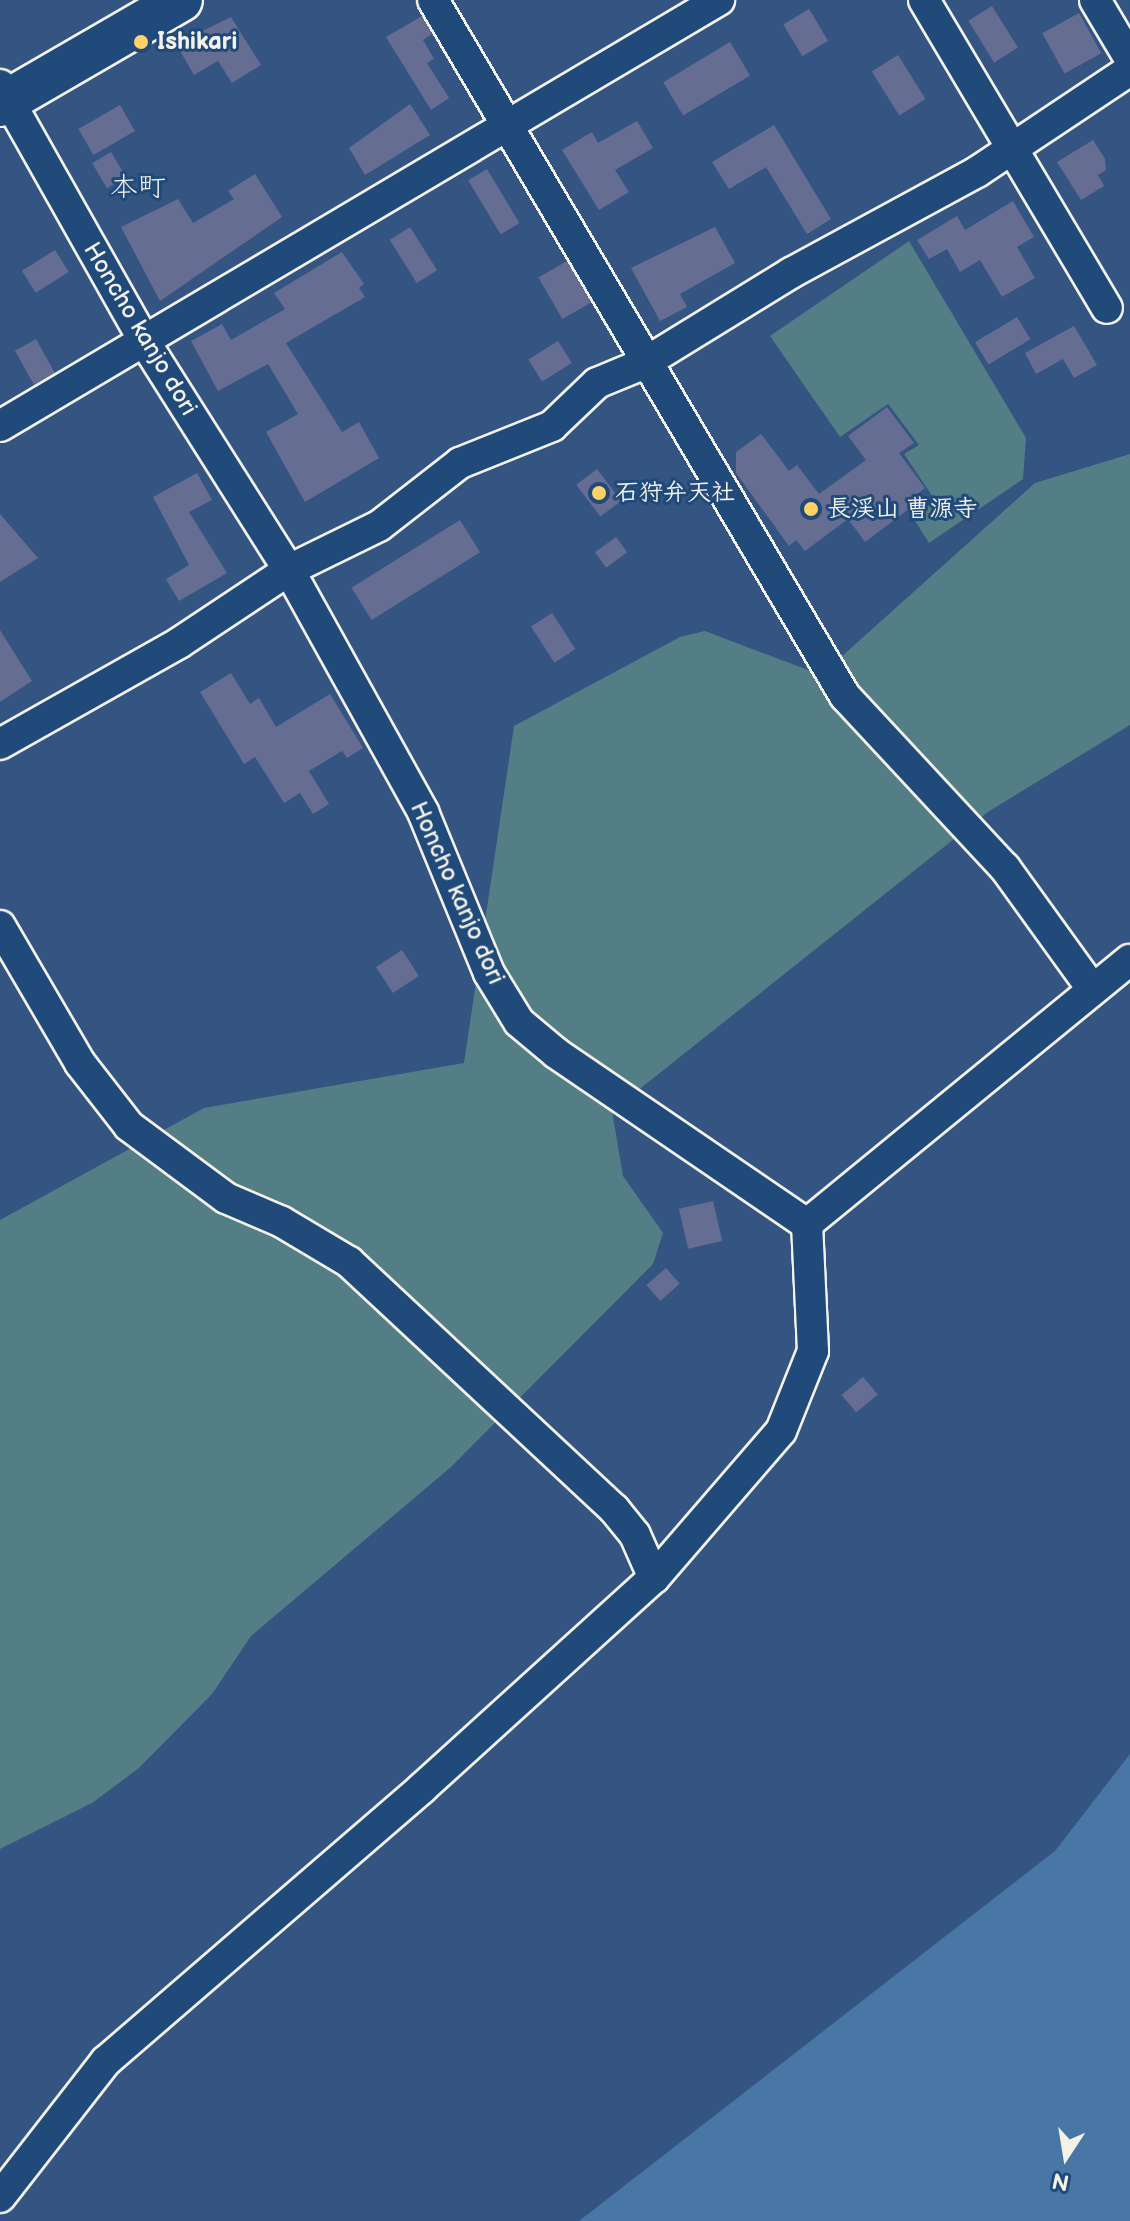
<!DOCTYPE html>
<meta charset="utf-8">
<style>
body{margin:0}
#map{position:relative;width:1130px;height:2221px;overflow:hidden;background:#345482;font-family:"Balsamiq Sans","Klee One",sans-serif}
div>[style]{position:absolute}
.green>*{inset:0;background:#537e86}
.water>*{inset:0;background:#4977a5}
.building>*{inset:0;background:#656d93;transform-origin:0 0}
.roads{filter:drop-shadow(2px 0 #f4f1e8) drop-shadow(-2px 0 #f4f1e8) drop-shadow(0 2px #f4f1e8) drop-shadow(0 -2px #f4f1e8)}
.street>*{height:30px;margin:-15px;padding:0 15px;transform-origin:15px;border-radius:15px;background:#1f4a7a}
.secondary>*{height:42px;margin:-21px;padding:0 21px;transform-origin:21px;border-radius:21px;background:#1f4a7a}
.dots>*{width:22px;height:22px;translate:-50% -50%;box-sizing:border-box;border:4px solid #1f4a7a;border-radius:50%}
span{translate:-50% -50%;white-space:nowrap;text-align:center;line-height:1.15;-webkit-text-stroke:6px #1f4a7a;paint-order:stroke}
.poi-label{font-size:24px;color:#f4f1e8;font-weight:700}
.left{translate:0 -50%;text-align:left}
.street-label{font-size:24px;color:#f4f1e8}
.quarter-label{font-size:28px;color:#f4f1e8}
.north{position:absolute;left:1026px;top:2117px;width:80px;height:80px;-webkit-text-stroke:6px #1f4a7a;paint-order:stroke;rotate:192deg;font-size:22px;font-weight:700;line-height:32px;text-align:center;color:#f4f1e8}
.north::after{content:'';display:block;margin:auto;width:28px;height:36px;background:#f4f1e8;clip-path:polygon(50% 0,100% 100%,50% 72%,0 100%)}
</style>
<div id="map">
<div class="green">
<div style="clip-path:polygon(909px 241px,1026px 438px,1023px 479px,929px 543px,912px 516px,935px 500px,904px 454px,919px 445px,888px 404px,840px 437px,770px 336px)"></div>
<div style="clip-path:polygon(1130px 454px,1130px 725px,988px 812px,612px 1111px,623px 1176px,663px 1233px,653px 1264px,451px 1467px,251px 1636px,212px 1694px,139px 1768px,92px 1803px,0 1849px,0 1220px,204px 1108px,464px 1063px,514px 726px,680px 637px,705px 631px,821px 675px,1035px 483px)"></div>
</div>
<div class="water">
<div style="clip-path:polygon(1130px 1754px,1130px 2221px,579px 2221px,1055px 1851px)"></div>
</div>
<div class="building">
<div style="left:992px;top:6px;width:49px;height:28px;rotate:58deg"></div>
<div style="left:809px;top:9px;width:37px;height:30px;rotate:59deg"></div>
<div style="left:1079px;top:13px;width:46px;height:42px;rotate:61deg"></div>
<div style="clip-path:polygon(422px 16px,432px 34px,423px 40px,434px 59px,427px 63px,449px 98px,431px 110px,386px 37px)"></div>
<div style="clip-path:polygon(231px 17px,261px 65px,232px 83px,218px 61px,194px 75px,176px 44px)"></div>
<div style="left:730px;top:42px;width:39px;height:78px;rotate:59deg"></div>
<div style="left:898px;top:55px;width:52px;height:31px;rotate:58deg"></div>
<div style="clip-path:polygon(410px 104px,430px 135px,365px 175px,349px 148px)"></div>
<div style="left:120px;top:105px;width:30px;height:48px;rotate:60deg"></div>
<div style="clip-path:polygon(637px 121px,653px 148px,615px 170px,629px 192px,599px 210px,562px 150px,592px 132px,598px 143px)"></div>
<div style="clip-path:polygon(774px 125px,831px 219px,807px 234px,766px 167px,729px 189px,712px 162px)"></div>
<div style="clip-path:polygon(1093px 140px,1105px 159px,1106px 170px,1098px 175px,1104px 186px,1081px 200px,1057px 162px)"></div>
<div style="left:111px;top:152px;width:29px;height:22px;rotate:59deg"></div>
<div style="left:487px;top:169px;width:63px;height:22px;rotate:59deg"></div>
<div style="clip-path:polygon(255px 174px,282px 217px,160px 301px,121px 227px,178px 199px,193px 223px,234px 199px,228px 191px)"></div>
<div style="clip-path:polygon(1013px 201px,1034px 237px,1017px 247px,1035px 278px,1002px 297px,980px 260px,960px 272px,947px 249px,929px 259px,917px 240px,957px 216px,965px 230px)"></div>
<div style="left:410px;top:227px;width:51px;height:24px;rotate:58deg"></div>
<div style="clip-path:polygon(715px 227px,735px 263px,680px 294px,687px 307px,660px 321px,631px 268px)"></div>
<div style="left:55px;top:250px;width:26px;height:39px;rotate:58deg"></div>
<div style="clip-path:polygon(342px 252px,364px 284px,359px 288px,365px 297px,286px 343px,342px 432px,359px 422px,379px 458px,305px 502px,266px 432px,298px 414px,268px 364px,218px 391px,191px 341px,222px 324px,231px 340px,285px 309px,274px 293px)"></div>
<div style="left:567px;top:261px;width:48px;height:33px;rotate:60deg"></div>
<div style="left:1017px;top:317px;width:26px;height:49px;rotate:59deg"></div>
<div style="clip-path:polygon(1074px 326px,1097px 365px,1074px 378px,1063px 359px,1036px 374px,1025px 353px)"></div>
<div style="left:36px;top:339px;width:39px;height:24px;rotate:61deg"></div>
<div style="left:558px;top:341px;width:26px;height:35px;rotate:58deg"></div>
<div style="clip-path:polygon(887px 407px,914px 443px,899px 453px,925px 488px,913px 497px,917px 503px,865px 542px,848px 519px,805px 551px,796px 540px,789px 546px,736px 473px,736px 452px,761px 434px,789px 471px,797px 465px,819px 494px,866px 460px,848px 436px)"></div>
<div style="left:597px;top:469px;width:40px;height:26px;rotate:53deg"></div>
<div style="clip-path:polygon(197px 473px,212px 500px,189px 512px,227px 573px,179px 601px,166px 579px,189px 565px,153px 497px)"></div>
<div style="clip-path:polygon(0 514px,38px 558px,0 582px)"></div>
<div style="left:460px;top:520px;width:38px;height:128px;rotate:58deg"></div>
<div style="left:616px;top:537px;width:19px;height:26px;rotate:54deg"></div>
<div style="left:552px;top:613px;width:43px;height:25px;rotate:57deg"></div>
<div style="clip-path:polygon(0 630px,32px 681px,0 702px)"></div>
<div style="clip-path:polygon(231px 673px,250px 704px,259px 698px,276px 727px,330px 694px,363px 748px,347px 758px,342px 751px,309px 771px,329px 804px,313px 814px,300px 793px,284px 803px,255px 757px,244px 764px,200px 692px)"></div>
<div style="left:402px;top:950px;width:31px;height:31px;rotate:57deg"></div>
<div style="left:713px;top:1201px;width:41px;height:35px;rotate:77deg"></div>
<div style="left:666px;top:1268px;width:21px;height:26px;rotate:49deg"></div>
<div style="left:863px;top:1377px;width:23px;height:28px;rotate:50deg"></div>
</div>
<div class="roads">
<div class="street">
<div style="left:433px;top:0;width:809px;rotate:59.38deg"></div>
<div style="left:845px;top:696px;width:235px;rotate:47.1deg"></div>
<div style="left:1005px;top:868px;width:150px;rotate:54.2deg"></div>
<div style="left:924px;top:0;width:358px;rotate:59.3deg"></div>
<div style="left:1095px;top:0;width:69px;rotate:59.3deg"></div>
<div style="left:0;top:85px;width:294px;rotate:60.6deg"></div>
<div style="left:144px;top:341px;width:271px;rotate:57.7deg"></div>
<div style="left:289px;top:570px;width:277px;rotate:61deg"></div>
<div style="left:423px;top:812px;width:174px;rotate:67.7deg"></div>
<div style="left:489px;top:973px;width:57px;rotate:58.5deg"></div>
<div style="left:519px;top:1022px;width:48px;rotate:40deg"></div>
<div style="left:556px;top:1053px;width:304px;rotate:34.3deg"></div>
<div style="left:807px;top:1224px;width:417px;rotate:-39.3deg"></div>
<div style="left:0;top:426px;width:836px;rotate:-30.65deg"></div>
<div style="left:0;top:744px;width:206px;rotate:-29.4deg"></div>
<div style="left:179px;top:643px;width:132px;rotate:-33.6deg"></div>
<div style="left:289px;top:570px;width:100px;rotate:-26.1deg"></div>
<div style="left:379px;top:526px;width:103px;rotate:-37.9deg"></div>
<div style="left:460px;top:463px;width:99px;rotate:-21.9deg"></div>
<div style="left:552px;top:426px;width:62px;rotate:-43.7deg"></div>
<div style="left:597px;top:383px;width:50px;rotate:-22.4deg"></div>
<div style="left:643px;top:364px;width:174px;rotate:-31.6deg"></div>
<div style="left:791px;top:273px;width:212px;rotate:-28.5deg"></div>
<div style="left:977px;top:172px;width:184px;rotate:-33.7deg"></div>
<div style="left:0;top:926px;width:159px;rotate:59.7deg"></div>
<div style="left:80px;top:1063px;width:80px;rotate:52.1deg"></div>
<div style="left:129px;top:1126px;width:121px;rotate:36.6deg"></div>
<div style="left:226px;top:1198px;width:61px;rotate:23.2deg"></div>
<div style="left:282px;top:1222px;width:78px;rotate:30.8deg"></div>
<div style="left:349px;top:1262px;width:362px;rotate:43deg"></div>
<div style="left:614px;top:1509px;width:33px;rotate:51deg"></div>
<div style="left:635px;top:1535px;width:47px;rotate:66.2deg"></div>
<div style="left:0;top:2197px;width:172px;rotate:-52.1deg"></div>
<div style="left:106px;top:2061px;width:418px;rotate:-40.8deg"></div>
<div style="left:422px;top:1788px;width:313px;rotate:-42.2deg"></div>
<div style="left:654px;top:1578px;width:194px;rotate:-49.2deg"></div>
<div style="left:781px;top:1431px;width:86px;rotate:-68.2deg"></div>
<div style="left:813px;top:1351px;width:127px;rotate:-92.7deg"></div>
</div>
<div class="secondary">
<div style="left:0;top:105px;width:209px;rotate:-30.1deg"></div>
</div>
</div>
<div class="dots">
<div style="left:141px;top:42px;background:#ffd166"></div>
<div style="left:599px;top:493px;background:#ffd166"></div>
<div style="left:811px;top:509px;background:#ffd166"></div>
</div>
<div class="poi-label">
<span class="left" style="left:157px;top:42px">Ishikari</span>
<span class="left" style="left:615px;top:493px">石狩弁天社</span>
<span class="left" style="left:827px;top:509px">長渓山 曹源寺</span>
</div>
<div class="street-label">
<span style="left:140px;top:329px;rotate:59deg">Honcho kanjo dori</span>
<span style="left:457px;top:893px;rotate:66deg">Honcho kanjo dori</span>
</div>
<div class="quarter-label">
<span style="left:138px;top:188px">本町</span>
</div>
<div class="north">N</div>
</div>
